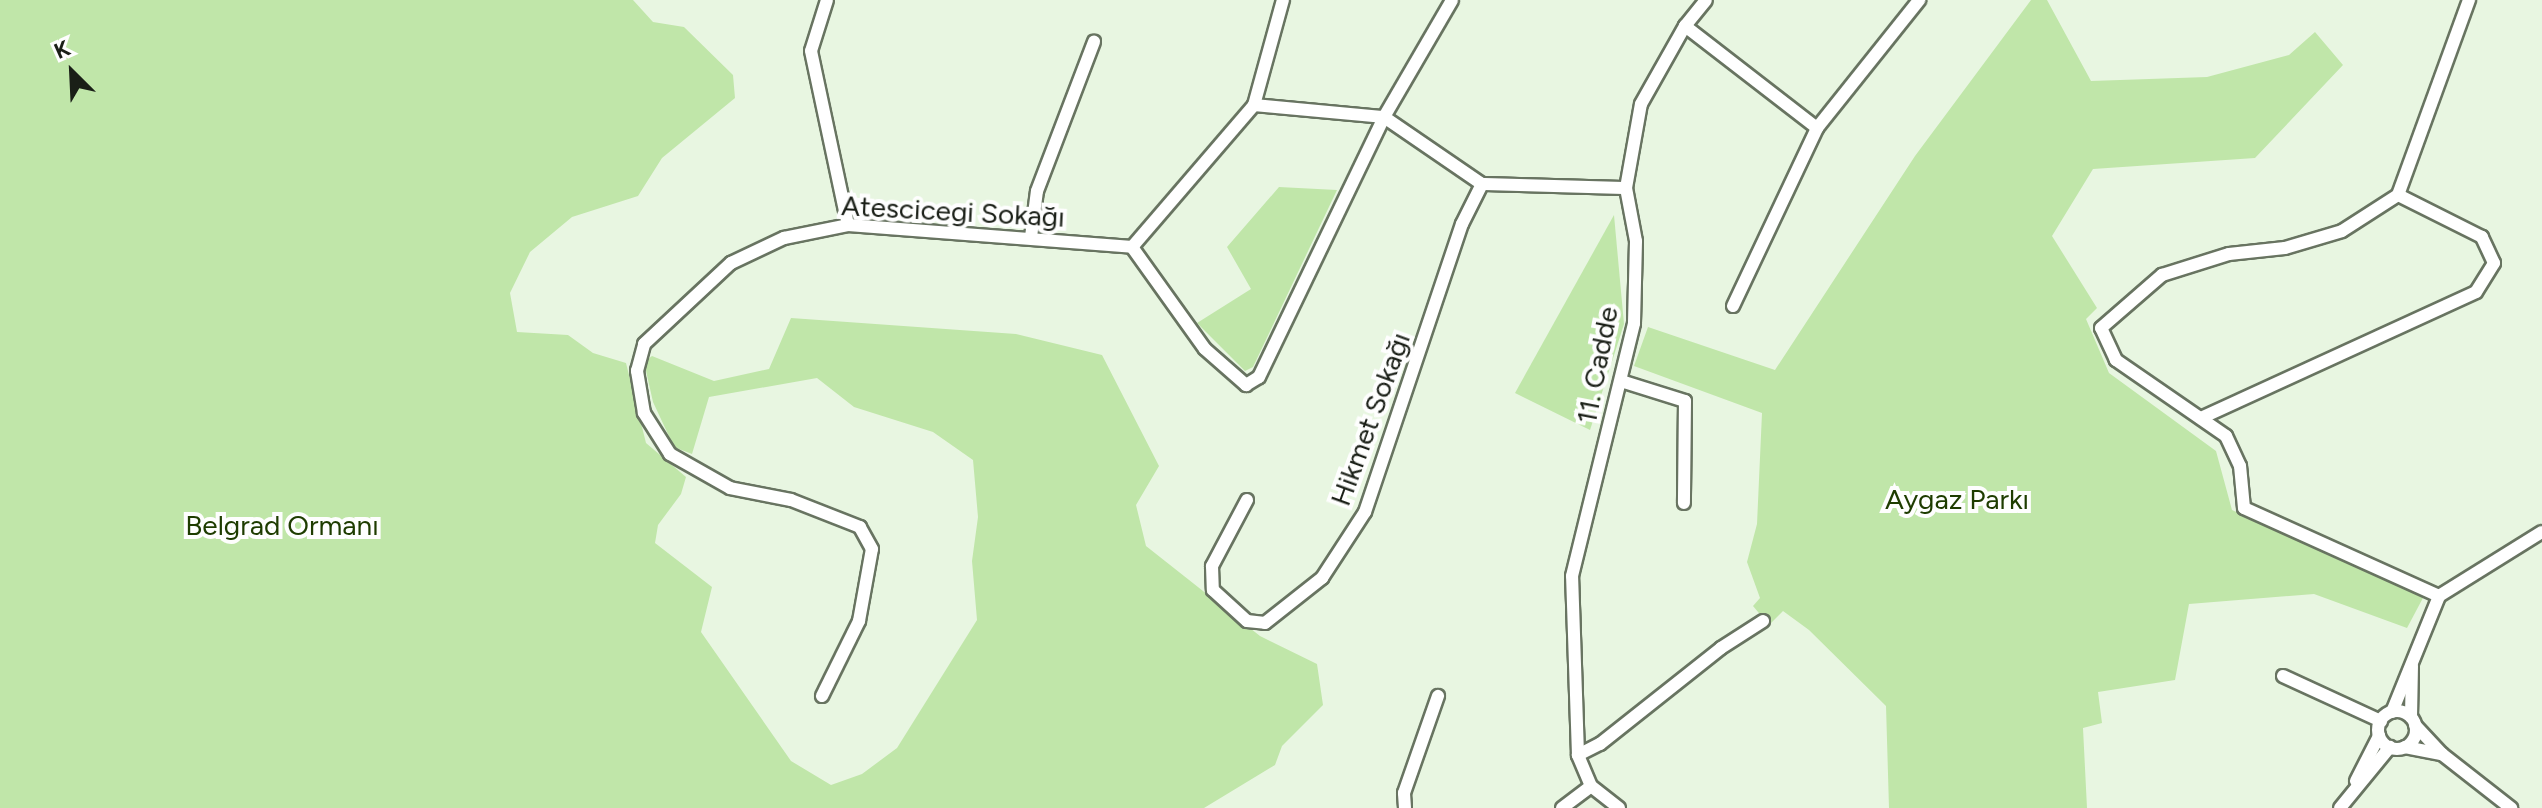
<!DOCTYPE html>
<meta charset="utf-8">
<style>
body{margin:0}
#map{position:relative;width:2542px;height:808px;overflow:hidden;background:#e8f6e1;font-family:Figtree,sans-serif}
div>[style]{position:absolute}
.green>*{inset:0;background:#c0e6a9}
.roads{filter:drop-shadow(2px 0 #687461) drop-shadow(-2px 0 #687461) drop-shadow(0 2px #687461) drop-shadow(0 -2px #687461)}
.minor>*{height:12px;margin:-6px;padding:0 6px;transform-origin:6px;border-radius:6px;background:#fff}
.minor>.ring{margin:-6px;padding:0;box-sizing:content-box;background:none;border:12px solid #fff;border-radius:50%}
span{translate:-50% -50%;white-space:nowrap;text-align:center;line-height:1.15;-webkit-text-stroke:8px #fefefe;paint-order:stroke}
.street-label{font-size:28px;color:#1a1f17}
.park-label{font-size:28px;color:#1e3c00}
.north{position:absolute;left:32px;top:32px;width:80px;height:80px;-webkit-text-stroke:6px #fefefe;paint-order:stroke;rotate:336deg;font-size:22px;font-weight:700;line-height:32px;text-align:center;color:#1a1f17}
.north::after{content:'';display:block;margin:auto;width:28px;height:36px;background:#1a1f17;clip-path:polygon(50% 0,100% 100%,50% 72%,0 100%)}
</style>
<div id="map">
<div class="green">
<div style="clip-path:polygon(0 0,633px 0,653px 22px,684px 27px,733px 75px,735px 98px,662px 158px,638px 196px,572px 217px,530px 252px,510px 293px,517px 332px,568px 335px,593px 353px,626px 363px,646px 443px,686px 477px,681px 494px,658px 525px,655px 543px,712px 587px,701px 632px,791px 761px,831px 785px,862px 774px,897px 748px,977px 620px,972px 561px,978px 517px,973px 460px,933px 432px,854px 407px,817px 378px,709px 397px,692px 454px,674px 447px,653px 402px,644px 362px,652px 356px,714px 381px,769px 369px,791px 318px,1016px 334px,1102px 355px,1159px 466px,1136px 505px,1146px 546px,1260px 636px,1317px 664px,1323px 705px,1282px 746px,1275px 765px,1204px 808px,0 808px)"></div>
<div style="clip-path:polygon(2031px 0,2047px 0,2091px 81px,2207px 77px,2289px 55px,2315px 32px,2343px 65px,2255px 158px,2093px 169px,2052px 236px,2097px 308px,2086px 319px,2109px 373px,2216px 451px,2232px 510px,2424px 596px,2407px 628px,2314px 594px,2189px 604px,2175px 680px,2098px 692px,2102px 723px,2083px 728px,2087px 808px,1889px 808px,1886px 706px,1809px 630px,1783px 611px,1769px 625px,1753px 606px,1760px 598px,1747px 562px,1757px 524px,1762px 413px,1634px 366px,1648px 327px,1775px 370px,1915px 156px)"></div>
<div style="clip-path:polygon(1279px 187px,1337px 190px,1253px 367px,1245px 371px,1197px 323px,1251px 289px,1227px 247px)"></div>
<div style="clip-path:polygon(1614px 215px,1624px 324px,1590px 430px,1515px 393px)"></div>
</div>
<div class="roads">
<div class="minor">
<div style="left:827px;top:0;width:53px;rotate:107.4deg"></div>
<div style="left:811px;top:51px;width:178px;rotate:78deg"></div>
<div style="left:1685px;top:26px;width:167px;rotate:37.7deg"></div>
<div style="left:1254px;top:105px;width:131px;rotate:5.3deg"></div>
<div style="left:1384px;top:117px;width:119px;rotate:34.4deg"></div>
<div style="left:1482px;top:184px;width:144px;rotate:1.6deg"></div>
<div style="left:1031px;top:237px;width:46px;rotate:-82.6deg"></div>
<div style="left:1037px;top:191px;width:160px;rotate:-69.1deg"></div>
<div style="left:1132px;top:247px;width:125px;rotate:54.4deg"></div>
<div style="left:1205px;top:349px;width:55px;rotate:41.3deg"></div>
<div style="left:1246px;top:385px;width:15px;rotate:-32deg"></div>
<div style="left:1259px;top:377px;width:288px;rotate:-64.3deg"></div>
<div style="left:1384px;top:117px;width:135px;rotate:-59.8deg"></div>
<div style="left:1132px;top:247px;width:187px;rotate:-49.3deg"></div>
<div style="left:1254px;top:105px;width:109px;rotate:-74.6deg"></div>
<div style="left:1733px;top:306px;width:197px;rotate:-64.7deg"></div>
<div style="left:1817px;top:128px;width:164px;rotate:-51.4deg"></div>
<div style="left:1621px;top:381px;width:67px;rotate:17.4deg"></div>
<div style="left:1685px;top:401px;width:102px;rotate:90.6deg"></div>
<div style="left:2201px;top:418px;width:302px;rotate:-24.6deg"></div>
<div style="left:2476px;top:292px;width:34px;rotate:-58deg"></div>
<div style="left:2494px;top:263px;width:29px;rotate:-115deg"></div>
<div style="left:2482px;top:237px;width:94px;rotate:-153.4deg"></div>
<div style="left:1247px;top:500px;width:75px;rotate:117.9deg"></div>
<div style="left:1212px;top:566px;width:24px;rotate:88deg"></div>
<div style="left:1213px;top:590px;width:46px;rotate:42.4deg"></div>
<div style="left:1247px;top:621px;width:18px;rotate:6deg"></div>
<div style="left:1265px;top:623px;width:73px;rotate:-38.3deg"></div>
<div style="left:1322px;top:578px;width:79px;rotate:-56.9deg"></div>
<div style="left:1365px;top:512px;width:304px;rotate:-71.4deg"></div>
<div style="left:1462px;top:224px;width:45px;rotate:-63.4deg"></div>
<div style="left:2439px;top:596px;width:214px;rotate:-155.7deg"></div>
<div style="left:2244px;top:508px;width:42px;rotate:-95.4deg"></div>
<div style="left:2240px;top:466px;width:33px;rotate:-115deg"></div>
<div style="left:2226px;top:436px;width:134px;rotate:-145.4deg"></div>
<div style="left:2116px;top:360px;width:35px;rotate:-115deg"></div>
<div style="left:2101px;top:328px;width:81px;rotate:-41deg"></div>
<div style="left:2162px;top:275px;width:70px;rotate:-17.4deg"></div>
<div style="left:2229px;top:254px;width:56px;rotate:-6.1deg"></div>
<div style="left:2285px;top:248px;width:59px;rotate:-16.6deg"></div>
<div style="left:2342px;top:231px;width:67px;rotate:-32.7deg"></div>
<div style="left:2398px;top:195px;width:208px;rotate:-70deg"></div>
<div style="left:2283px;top:676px;width:108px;rotate:24.7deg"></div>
<div style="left:822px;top:696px;width:84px;rotate:-63.7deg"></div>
<div style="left:859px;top:621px;width:73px;rotate:-79.8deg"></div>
<div style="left:872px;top:549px;width:25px;rotate:-119deg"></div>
<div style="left:860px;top:527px;width:74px;rotate:-158.6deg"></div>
<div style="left:791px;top:500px;width:62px;rotate:-168.9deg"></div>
<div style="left:730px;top:488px;width:69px;rotate:-150.5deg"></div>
<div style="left:670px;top:454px;width:49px;rotate:-122.4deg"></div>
<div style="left:644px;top:413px;width:43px;rotate:-99.5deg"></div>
<div style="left:637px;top:371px;width:28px;rotate:-75deg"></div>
<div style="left:644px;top:344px;width:119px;rotate:-43deg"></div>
<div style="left:731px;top:263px;width:59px;rotate:-25.3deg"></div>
<div style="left:784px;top:238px;width:65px;rotate:-11.5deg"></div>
<div style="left:848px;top:225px;width:285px;rotate:4.4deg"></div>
<div class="ring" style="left:2378px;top:711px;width:26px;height:26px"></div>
<div style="left:2392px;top:712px;width:125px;rotate:-67.9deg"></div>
<div style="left:2439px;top:596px;width:121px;rotate:-31.9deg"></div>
<div style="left:2411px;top:717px;width:51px;rotate:-88.9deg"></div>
<div style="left:2415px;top:725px;width:40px;rotate:47deg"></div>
<div style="left:2442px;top:754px;width:88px;rotate:38deg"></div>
<div style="left:2405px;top:747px;width:38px;rotate:11deg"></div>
<div style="left:1578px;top:755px;width:25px;rotate:-27deg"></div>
<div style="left:1600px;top:744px;width:154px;rotate:-38.4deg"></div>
<div style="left:1721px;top:648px;width:50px;rotate:-32.7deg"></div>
<div style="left:2356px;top:781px;width:51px;rotate:-62.9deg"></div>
<div style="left:1405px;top:808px;width:15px;rotate:-94deg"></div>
<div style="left:1404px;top:793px;width:103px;rotate:-70.7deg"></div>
<div style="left:1562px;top:808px;width:36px;rotate:-37deg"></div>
<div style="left:1619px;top:808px;width:36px;rotate:-142deg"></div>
<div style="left:1591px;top:786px;width:34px;rotate:-113deg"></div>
<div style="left:1578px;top:755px;width:179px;rotate:-91.9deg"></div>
<div style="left:1572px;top:576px;width:260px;rotate:-76.2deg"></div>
<div style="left:1634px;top:323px;width:82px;rotate:-88.6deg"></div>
<div style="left:1636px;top:241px;width:54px;rotate:-100.7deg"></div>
<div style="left:1626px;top:188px;width:85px;rotate:-79.9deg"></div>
<div style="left:1641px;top:104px;width:90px;rotate:-60.6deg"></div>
<div style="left:1685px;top:26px;width:33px;rotate:-51deg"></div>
<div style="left:2340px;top:808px;width:79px;rotate:-50.7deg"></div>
</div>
</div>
<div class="street-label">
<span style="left:953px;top:211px;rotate:3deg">Atescicegi Sokağı</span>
<span style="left:1597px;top:365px;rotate:-79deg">11. Cadde</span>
<span style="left:1370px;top:419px;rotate:-70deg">Hikmet Sokağı</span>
</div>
<div class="park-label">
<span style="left:1957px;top:499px">Aygaz Parkı</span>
<span style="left:282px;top:525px">Belgrad Ormanı</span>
</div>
<div class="north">K</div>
</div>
